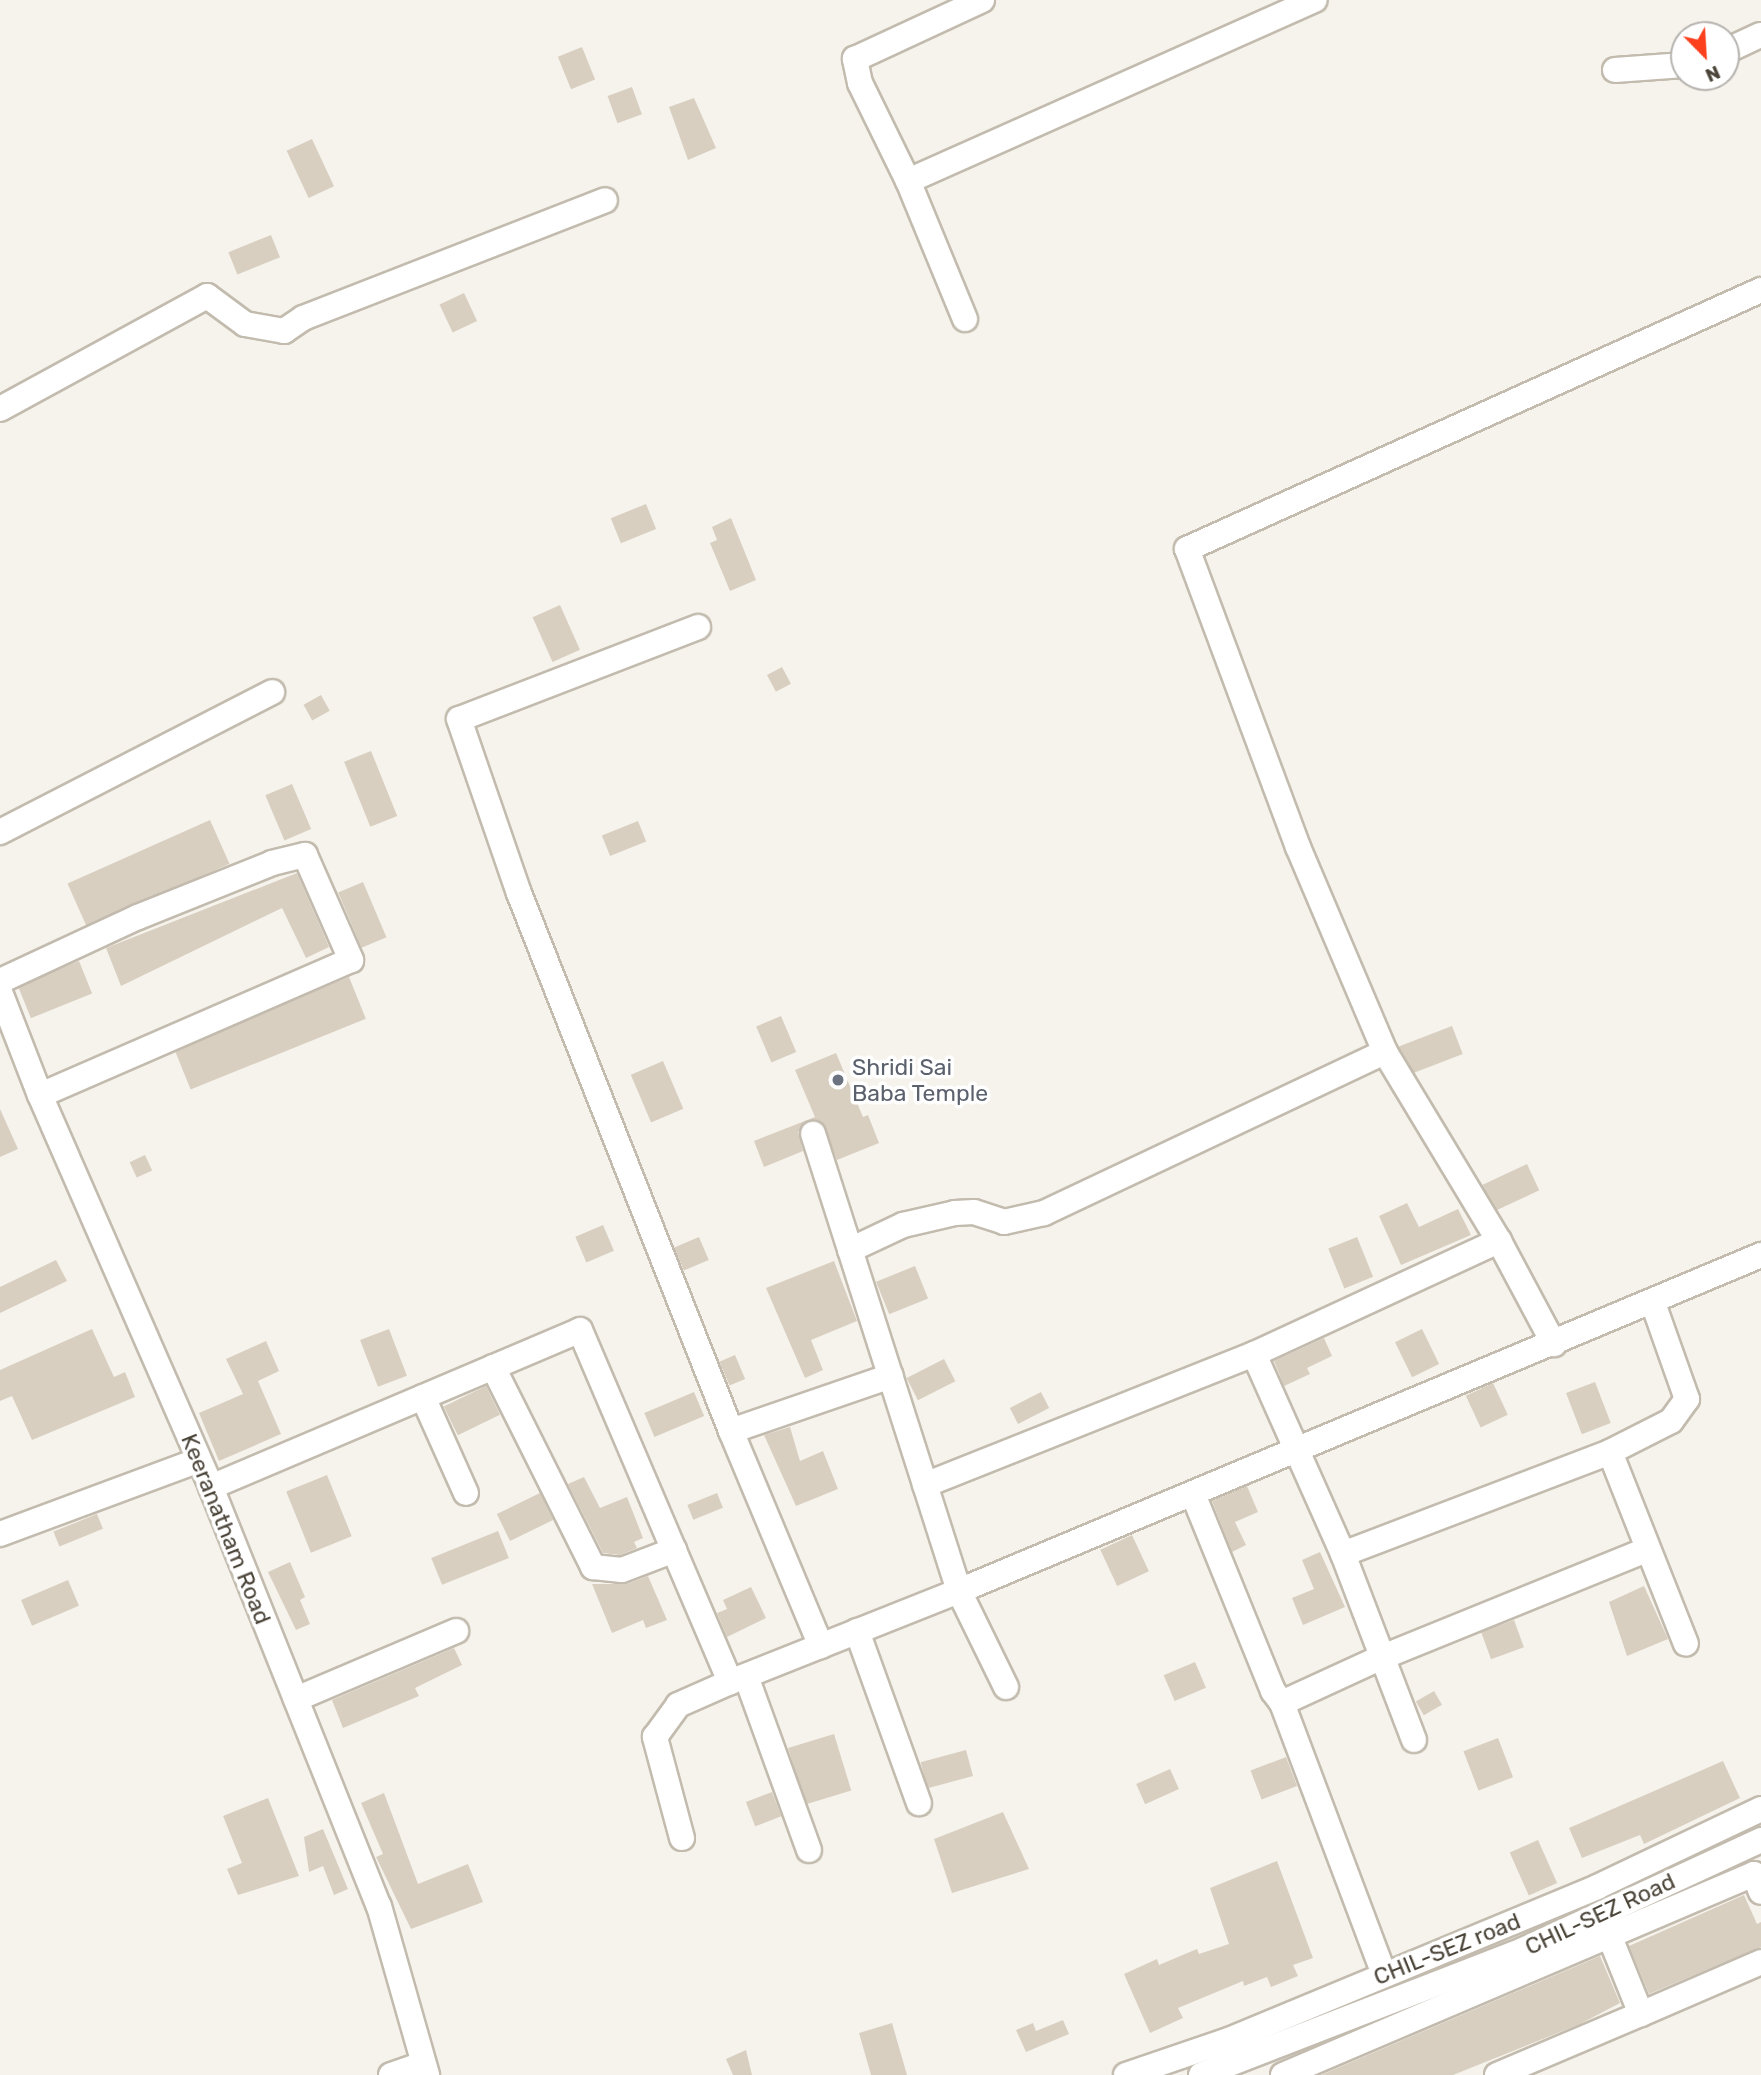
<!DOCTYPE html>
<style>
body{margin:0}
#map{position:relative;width:1761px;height:2075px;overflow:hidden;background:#f6f3ec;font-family:Rubik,sans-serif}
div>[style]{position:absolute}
.building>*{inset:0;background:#d8cfc1;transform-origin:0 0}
.roads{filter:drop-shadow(2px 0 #c2bbae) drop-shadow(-2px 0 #c2bbae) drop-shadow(0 2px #c2bbae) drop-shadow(0 -2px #c2bbae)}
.minor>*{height:24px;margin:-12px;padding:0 12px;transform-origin:12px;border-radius:12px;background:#fff}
.dots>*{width:19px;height:19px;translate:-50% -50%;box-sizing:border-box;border:4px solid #fff;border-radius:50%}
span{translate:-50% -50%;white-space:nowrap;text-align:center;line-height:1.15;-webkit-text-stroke:7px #fff;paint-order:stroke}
.worship-label{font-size:23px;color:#5b616d}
.left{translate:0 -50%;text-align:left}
.street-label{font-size:23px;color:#4b4439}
.north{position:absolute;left:1670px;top:21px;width:70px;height:70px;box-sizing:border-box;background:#fff;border:2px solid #b7b4b0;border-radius:50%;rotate:156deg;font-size:19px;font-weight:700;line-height:28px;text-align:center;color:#4b4439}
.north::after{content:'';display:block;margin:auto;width:24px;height:32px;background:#fc3f1d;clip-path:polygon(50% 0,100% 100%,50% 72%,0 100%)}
</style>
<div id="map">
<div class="building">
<div style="left:582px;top:47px;width:35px;height:26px;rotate:68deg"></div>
<div style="left:632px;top:87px;width:29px;height:26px;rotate:70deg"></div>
<div style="clip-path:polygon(694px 98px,716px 148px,688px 160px,669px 107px)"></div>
<div style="left:312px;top:139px;width:52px;height:28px;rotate:65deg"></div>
<div style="left:271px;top:235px;width:24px;height:46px;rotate:68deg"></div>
<div style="left:464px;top:293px;width:31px;height:27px;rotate:65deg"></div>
<div style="left:646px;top:504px;width:27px;height:38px;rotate:68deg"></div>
<div style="clip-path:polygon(731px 518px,756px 580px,730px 591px,710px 543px,717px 540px,712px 527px)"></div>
<div style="left:560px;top:605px;width:49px;height:30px;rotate:66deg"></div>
<div style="left:782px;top:667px;width:19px;height:17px;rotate:62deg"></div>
<div style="left:321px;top:695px;width:18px;height:20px;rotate:61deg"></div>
<div style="left:371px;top:751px;width:70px;height:29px;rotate:68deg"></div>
<div style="left:292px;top:784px;width:49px;height:29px;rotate:67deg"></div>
<div style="left:210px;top:820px;width:48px;height:156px;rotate:66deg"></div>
<div style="left:638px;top:821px;width:22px;height:39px;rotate:68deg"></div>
<div style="clip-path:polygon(297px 873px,329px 947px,306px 958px,282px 908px,121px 986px,106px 948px)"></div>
<div style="left:363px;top:882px;width:60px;height:27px;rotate:67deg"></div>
<div style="left:79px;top:961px;width:35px;height:66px;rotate:68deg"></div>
<div style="left:349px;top:977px;width:45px;height:189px;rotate:68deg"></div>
<div style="left:781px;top:1016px;width:39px;height:27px;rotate:67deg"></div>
<div style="left:1452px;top:1026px;width:30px;height:57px;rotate:69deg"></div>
<div style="clip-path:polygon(836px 1053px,863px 1117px,868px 1115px,879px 1143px,837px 1160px,823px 1124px,809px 1120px,798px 1132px,803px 1151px,764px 1167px,754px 1141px,815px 1117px,795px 1070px)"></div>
<div style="left:663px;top:1061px;width:52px;height:35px;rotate:67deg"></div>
<div style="clip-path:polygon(0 1109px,18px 1149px,0 1157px)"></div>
<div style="left:145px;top:1155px;width:17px;height:17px;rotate:65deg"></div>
<div style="left:1527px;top:1164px;width:29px;height:49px;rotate:65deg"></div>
<div style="clip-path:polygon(1407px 1203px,1419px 1227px,1458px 1209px,1471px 1235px,1401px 1265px,1379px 1216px)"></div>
<div style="left:603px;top:1225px;width:28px;height:30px;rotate:67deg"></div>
<div style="left:699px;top:1237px;width:25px;height:27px;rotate:67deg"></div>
<div style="left:1357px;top:1237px;width:43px;height:31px;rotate:68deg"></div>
<div style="clip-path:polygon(56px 1260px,67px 1281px,0 1313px,0 1287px)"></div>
<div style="clip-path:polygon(834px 1261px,857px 1321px,811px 1340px,823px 1370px,805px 1378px,766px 1288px)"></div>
<div style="left:915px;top:1266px;width:35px;height:42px;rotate:68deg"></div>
<div style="clip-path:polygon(92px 1329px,114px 1377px,125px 1372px,135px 1397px,32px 1440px,12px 1396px,0 1401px,0 1370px)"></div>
<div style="left:389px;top:1329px;width:50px;height:31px;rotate:69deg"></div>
<div style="left:1422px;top:1329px;width:39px;height:30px;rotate:64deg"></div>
<div style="clip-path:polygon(1324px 1338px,1332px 1356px,1307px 1368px,1310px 1374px,1284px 1386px,1274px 1361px)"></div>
<div style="clip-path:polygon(266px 1341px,279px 1371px,258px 1381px,281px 1434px,219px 1461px,199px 1413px,243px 1394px,226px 1359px)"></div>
<div style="left:735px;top:1355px;width:26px;height:17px;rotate:67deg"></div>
<div style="left:944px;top:1359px;width:25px;height:42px;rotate:63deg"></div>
<div style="left:1595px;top:1382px;width:44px;height:31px;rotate:69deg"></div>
<div style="left:1493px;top:1383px;width:35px;height:30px;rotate:65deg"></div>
<div style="left:486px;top:1386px;width:32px;height:47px;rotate:64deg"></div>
<div style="left:694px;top:1392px;width:26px;height:54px;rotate:67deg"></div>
<div style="left:1041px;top:1392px;width:18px;height:35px;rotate:63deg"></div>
<div style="clip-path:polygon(790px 1427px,800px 1461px,823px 1451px,838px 1489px,796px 1506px,764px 1435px)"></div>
<div style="left:327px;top:1475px;width:66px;height:44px;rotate:68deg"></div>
<div style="clip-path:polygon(584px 1477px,600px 1508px,627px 1497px,643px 1538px,634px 1542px,637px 1548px,620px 1555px,603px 1553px,568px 1484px)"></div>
<div style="clip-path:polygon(1247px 1486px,1258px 1512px,1235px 1522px,1246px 1545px,1232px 1552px,1212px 1501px)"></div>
<div style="left:540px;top:1493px;width:30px;height:48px;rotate:64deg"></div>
<div style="left:717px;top:1493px;width:16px;height:32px;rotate:68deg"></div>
<div style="left:97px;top:1514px;width:16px;height:47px;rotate:68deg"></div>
<div style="left:498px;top:1531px;width:29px;height:72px;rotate:68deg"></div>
<div style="left:1132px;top:1535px;width:40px;height:35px;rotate:65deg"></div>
<div style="clip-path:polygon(1320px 1552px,1345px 1607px,1303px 1625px,1292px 1598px,1314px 1589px,1302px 1560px)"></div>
<div style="clip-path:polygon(290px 1562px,305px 1597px,300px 1600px,310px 1624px,296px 1630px,268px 1572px)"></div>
<div style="clip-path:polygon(648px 1576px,667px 1620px,646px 1628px,643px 1620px,612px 1633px,592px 1584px,627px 1584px)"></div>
<div style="left:68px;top:1580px;width:28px;height:51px;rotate:67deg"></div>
<div style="clip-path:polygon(1644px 1586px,1668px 1639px,1627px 1656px,1609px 1602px)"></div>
<div style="clip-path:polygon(751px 1587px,766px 1618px,727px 1637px,717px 1613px,727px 1609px,723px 1600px)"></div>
<div style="left:1514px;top:1620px;width:29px;height:35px;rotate:70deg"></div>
<div style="clip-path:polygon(454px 1648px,462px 1665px,415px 1688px,419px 1696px,343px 1728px,332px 1700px)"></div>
<div style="left:1195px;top:1662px;width:28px;height:34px;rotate:67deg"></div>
<div style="left:1434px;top:1691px;width:16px;height:21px;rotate:60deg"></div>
<div style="left:834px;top:1734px;width:59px;height:48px;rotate:73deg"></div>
<div style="left:1498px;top:1738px;width:42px;height:37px;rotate:69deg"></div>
<div style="left:966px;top:1750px;width:27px;height:47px;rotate:75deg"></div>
<div style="left:1286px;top:1757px;width:31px;height:38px;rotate:69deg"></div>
<div style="clip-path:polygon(1723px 1761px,1740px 1798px,1644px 1844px,1640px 1835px,1582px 1858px,1569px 1828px)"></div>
<div style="left:1170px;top:1769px;width:22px;height:37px;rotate:66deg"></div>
<div style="left:772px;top:1792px;width:26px;height:28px;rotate:69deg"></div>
<div style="clip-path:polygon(384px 1793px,418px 1884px,468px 1864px,483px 1902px,411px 1929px,376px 1857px,383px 1854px,361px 1803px)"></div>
<div style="clip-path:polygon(268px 1798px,299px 1876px,238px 1895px,227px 1869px,242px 1863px,223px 1816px)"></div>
<div style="clip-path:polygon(1003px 1812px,1029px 1869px,952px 1893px,934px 1839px)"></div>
<div style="clip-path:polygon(323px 1829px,348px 1889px,334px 1895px,323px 1866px,309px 1872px,304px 1837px)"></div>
<div style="left:1538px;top:1840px;width:47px;height:31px;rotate:66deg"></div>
<div style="clip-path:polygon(1277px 1861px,1313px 1958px,1293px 1965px,1298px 1976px,1271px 1987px,1267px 1977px,1244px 1986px,1243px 1981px,1178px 2008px,1183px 2018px,1150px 2033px,1124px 1974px,1157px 1959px,1159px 1965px,1197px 1949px,1199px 1954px,1229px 1944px,1210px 1888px)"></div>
<div style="clip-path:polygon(1744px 1895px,1757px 1924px,1761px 1922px,1761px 1947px,1649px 1994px,1629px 1946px)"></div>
<div style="clip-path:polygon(1600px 1956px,1620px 2003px,1580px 2024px,1453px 2075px,1321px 2075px)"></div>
<div style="clip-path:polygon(1063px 2020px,1069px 2034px,1026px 2052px,1016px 2030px,1033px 2023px,1036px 2031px)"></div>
<div style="clip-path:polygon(892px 2023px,907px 2075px,871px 2075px,859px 2033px)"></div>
<div style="clip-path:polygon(746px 2050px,752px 2075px,733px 2075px,726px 2059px)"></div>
</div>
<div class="roads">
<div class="minor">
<div style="left:1726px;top:51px;width:38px;rotate:-25deg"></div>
<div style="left:1615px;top:70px;width:69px;rotate:-4.1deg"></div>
<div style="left:908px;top:181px;width:445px;rotate:-24deg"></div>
<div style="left:965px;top:319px;width:149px;rotate:-112.4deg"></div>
<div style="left:908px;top:181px;width:109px;rotate:-116.1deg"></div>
<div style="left:860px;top:83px;width:25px;rotate:-102deg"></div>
<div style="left:855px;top:59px;width:140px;rotate:-24.9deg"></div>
<div style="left:0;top:409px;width:236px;rotate:-28.6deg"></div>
<div style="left:207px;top:296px;width:47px;rotate:36.4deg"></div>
<div style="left:245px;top:324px;width:40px;rotate:10deg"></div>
<div style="left:284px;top:331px;width:23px;rotate:-34deg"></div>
<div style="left:303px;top:318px;width:324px;rotate:-21.3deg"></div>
<div style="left:698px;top:627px;width:256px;rotate:158.9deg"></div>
<div style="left:459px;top:719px;width:184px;rotate:71deg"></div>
<div style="left:519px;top:893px;width:578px;rotate:68.49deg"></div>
<div style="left:731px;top:1431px;width:233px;rotate:67.3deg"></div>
<div style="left:0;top:832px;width:306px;rotate:-27.2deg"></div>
<div style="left:0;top:981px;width:152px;rotate:-24.9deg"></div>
<div style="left:138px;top:917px;width:144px;rotate:-21.9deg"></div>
<div style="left:272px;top:863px;width:34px;rotate:-14deg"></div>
<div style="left:305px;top:855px;width:115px;rotate:66.3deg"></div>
<div style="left:351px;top:960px;width:339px;rotate:156.5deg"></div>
<div style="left:0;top:992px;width:110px;rotate:68.8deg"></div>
<div style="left:40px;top:1095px;width:428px;rotate:66.4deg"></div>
<div style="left:211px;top:1487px;width:451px;rotate:68.2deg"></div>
<div style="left:379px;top:1906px;width:176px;rotate:74.1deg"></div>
<div style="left:1499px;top:1241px;width:117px;rotate:61.9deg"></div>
<div style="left:850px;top:1250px;width:59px;rotate:-25.3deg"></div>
<div style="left:903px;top:1225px;width:53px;rotate:-13deg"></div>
<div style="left:955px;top:1213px;width:19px;rotate:-3deg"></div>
<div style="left:974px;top:1212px;width:32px;rotate:18deg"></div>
<div style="left:1004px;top:1222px;width:41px;rotate:-12.7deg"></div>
<div style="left:1044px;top:1213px;width:377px;rotate:-25.3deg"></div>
<div style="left:1653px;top:1303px;width:102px;rotate:70.5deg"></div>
<div style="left:1687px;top:1399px;width:27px;rotate:126deg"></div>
<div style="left:1671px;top:1421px;width:68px;rotate:153.1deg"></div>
<div style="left:1610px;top:1452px;width:206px;rotate:68.4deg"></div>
<div style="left:1254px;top:1354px;width:219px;rotate:66deg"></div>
<div style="left:1343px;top:1554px;width:199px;rotate:69.1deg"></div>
<div style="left:493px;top:1367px;width:224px;rotate:63.4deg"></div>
<div style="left:593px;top:1567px;width:29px;rotate:6deg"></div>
<div style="left:622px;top:1570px;width:56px;rotate:-21deg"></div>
<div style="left:423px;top:1397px;width:105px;rotate:65.9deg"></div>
<div style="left:731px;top:1431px;width:169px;rotate:-19deg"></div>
<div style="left:925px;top:1485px;width:354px;rotate:-21.7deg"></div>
<div style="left:1254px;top:1354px;width:270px;rotate:-24.8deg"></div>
<div style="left:1499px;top:1241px;width:221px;rotate:-121.1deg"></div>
<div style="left:1385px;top:1052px;width:223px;rotate:-113deg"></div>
<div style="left:1298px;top:847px;width:318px;rotate:-110.4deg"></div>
<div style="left:1187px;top:549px;width:630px;rotate:-24.29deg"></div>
<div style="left:211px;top:1487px;width:401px;rotate:-23deg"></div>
<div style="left:580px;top:1330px;width:383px;rotate:66.9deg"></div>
<div style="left:730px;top:1682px;width:246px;rotate:-21.7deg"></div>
<div style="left:959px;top:1591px;width:480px;rotate:-107.7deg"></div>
<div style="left:1193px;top:1494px;width:213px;rotate:67.9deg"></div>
<div style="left:1273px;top:1691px;width:15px;rotate:53deg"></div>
<div style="left:1282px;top:1703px;width:290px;rotate:69.4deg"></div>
<div style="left:0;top:1534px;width:212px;rotate:-20.4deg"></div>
<div style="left:1343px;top:1554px;width:286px;rotate:-20.9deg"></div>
<div style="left:857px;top:1631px;width:183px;rotate:70.2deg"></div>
<div style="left:746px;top:1676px;width:185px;rotate:70.1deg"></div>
<div style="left:1006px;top:1687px;width:107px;rotate:-116.1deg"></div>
<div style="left:959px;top:1591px;width:870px;rotate:-22.73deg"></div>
<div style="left:296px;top:1699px;width:174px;rotate:-23deg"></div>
<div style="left:1282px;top:1703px;width:108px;rotate:-24.7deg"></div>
<div style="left:1380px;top:1658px;width:287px;rotate:-22.1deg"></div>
<div style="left:682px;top:1838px;width:105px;rotate:-105deg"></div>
<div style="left:655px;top:1737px;width:39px;rotate:-54deg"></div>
<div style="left:678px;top:1705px;width:57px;rotate:-23.9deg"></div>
<div style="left:1641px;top:2014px;width:131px;rotate:-23.4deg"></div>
<div style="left:391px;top:2075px;width:34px;rotate:-19deg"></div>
<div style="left:1126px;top:2075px;width:106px;rotate:-18.8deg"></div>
<div style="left:1226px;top:2041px;width:402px;rotate:-22.5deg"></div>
<div style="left:1597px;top:1887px;width:182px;rotate:-25.4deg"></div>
<div style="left:1201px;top:2075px;width:345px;rotate:-21.2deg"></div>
<div style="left:1523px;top:1950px;width:262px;rotate:-24.8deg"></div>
<div style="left:1283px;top:2075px;width:512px;rotate:-23.11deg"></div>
<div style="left:1754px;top:1874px;width:19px;rotate:69deg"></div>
<div style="left:1497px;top:2075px;width:156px;rotate:-23deg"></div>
<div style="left:1641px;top:2014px;width:96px;rotate:-112deg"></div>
</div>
</div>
<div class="dots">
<div style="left:838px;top:1080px;background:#6b7280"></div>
</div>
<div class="worship-label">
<span class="left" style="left:852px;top:1080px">Shridi Sai<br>Baba Temple</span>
</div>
<div class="street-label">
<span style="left:226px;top:1529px;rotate:68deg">Keeranatham Road</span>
<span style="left:1600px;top:1914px;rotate:-25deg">CHIL-SEZ Road</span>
<span style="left:1447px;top:1949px;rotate:-22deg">CHIL-SEZ road</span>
</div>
<div class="north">N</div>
</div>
